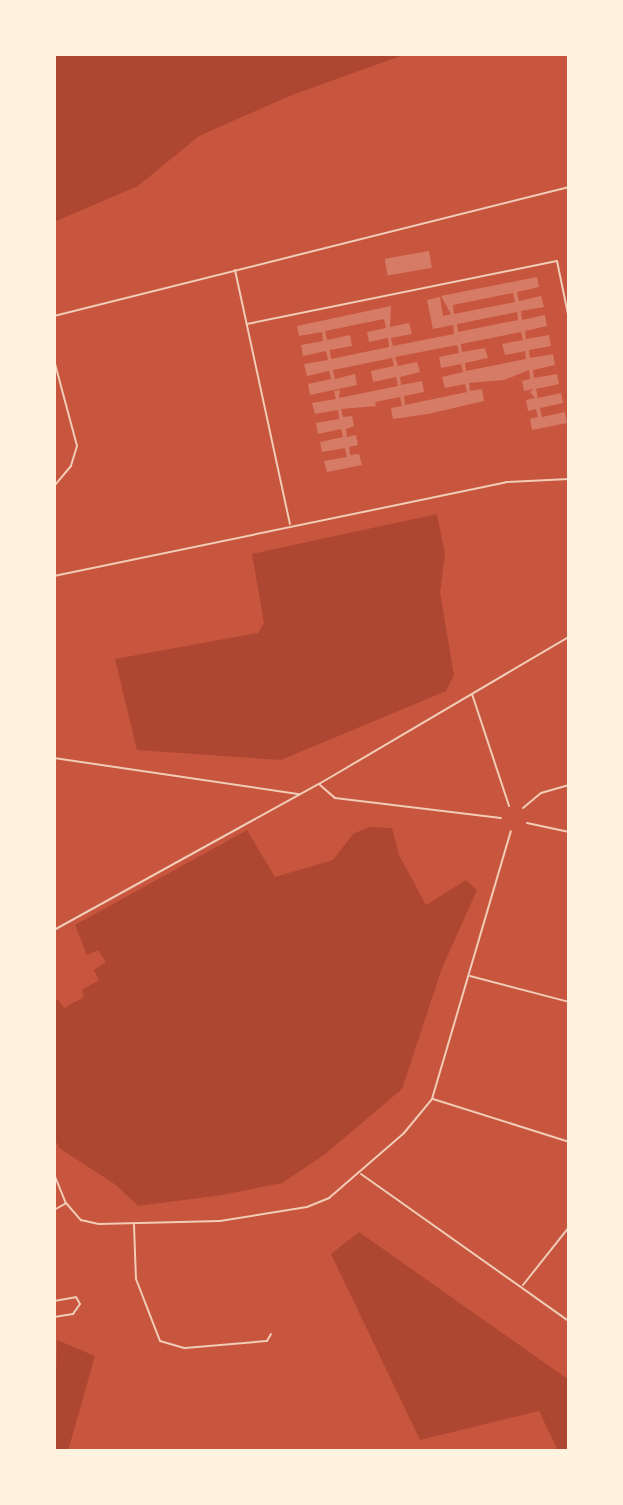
<!DOCTYPE html>
<style>
body{margin:0}
#map{position:relative;width:623px;height:1505px;overflow:hidden;background:#c8553d;font-family:"Source Serif 4",serif}
div>[style]{position:absolute}
.green>*{inset:0;background:#ae4732}
.building>*{inset:0;background:#d67c66;transform-origin:0 0}
.service>*{height:2px;margin:-1px;padding:0 1px;transform-origin:1px;border-radius:1px;background:#f1ccb7}
span{translate:-50% -50%;white-space:nowrap;text-align:center;line-height:1.15;-webkit-text-stroke:5px #fff3e0;paint-order:stroke}
.frame{position:absolute;inset:0;border:56px solid #fff3e0;pointer-events:none}
</style>
<div id="map">
<div class="green">
<div style="clip-path:polygon(54px 54px,406px 54px,292px 95px,199px 136px,138px 186px,54px 222px)"></div>
<div style="clip-path:polygon(437px 514px,445px 554px,440px 592px,454px 675px,446px 691px,281px 760px,137px 750px,115px 659px,258px 633px,264px 623px,252px 554px)"></div>
<div style="clip-path:polygon(369px 827px,392px 828px,399px 855px,426px 905px,466px 880px,477px 890px,442px 968px,402px 1089px,324px 1155px,282px 1183px,222px 1195px,138px 1206px,116px 1185px,59px 1148px,54px 1137px,54px 1002px,58px 999px,64px 1008px,84px 997px,82px 990px,99px 980px,94px 970px,106px 962px,98px 950px,87px 955px,75px 925px,247px 830px,275px 877px,333px 860px,353px 834px)"></div>
<div style="clip-path:polygon(359px 1232px,569px 1380px,569px 1451px,558px 1451px,539px 1411px,420px 1440px,331px 1254px)"></div>
<div style="clip-path:polygon(57px 1340px,95px 1356px,68px 1451px,54px 1451px)"></div>
</div>
<div class="building">
<div style="left:429px;top:251px;width:17px;height:45px;rotate:80deg"></div>
<div style="clip-path:polygon(evenodd,537px 277px,539px 287px,517px 292px,519px 301px,541px 296px,544px 307px,521px 311px,522px 320px,545px 315px,547px 326px,525px 331px,526px 339px,549px 335px,551px 346px,529px 350px,530px 358px,553px 354px,555px 365px,533px 370px,534px 378px,557px 374px,559px 384px,536px 389px,538px 398px,561px 393px,563px 403px,540px 408px,542px 417px,565px 412px,567px 423px,532px 430px,530px 419px,538px 417px,536px 409px,528px 411px,526px 400px,535px 398px,530px 392px,533px 389px,524px 391px,522px 381px,530px 379px,529px 370px,504px 380px,469px 383px,470px 391px,482px 389px,484px 401px,428px 414px,393px 419px,391px 408px,402px 406px,400px 397px,375px 402px,376px 406px,341px 409px,343px 417px,352px 416px,354px 426px,346px 429px,347px 437px,356px 435px,358px 445px,349px 447px,350px 455px,359px 454px,362px 465px,327px 472px,324px 461px,347px 457px,345px 448px,322px 452px,320px 442px,343px 437px,341px 429px,318px 434px,316px 423px,339px 419px,338px 410px,315px 414px,312px 403px,336px 399px,334px 391px,340px 390px,339px 398px,398px 386px,396px 377px,373px 382px,371px 371px,394px 366px,392px 358px,333px 370px,335px 379px,355px 374px,357px 385px,310px 395px,308px 384px,331px 379px,329px 371px,307px 376px,304px 364px,328px 360px,326px 351px,303px 356px,301px 345px,323px 341px,322px 332px,299px 336px,297px 326px,391px 306px,390px 327px,409px 323px,412px 334px,391px 338px,393px 346px,454px 334px,453px 325px,433px 329px,427px 300px,440px 297px,443px 316px,451px 314px,441px 296px,537px 277px,513px 293px,515px 302px,454px 314px,453px 305px,513px 293px,537px 277px,517px 312px,518px 320px,458px 332px,457px 324px,517px 312px,537px 277px,384px 319px,386px 328px,367px 332px,369px 342px,388px 338px,389px 347px,331px 359px,330px 350px,352px 346px,350px 335px,327px 340px,325px 331px,384px 319px,537px 277px,521px 332px,523px 340px,502px 344px,505px 355px,525px 351px,526px 359px,466px 371px,465px 363px,488px 358px,485px 348px,462px 352px,461px 344px,521px 332px,537px 277px,457px 345px,459px 353px,439px 357px,441px 368px,461px 364px,463px 372px,442px 377px,445px 388px,465px 384px,467px 392px,405px 405px,404px 396px,424px 392px,422px 381px,401px 385px,400px 377px,420px 372px,417px 362px,398px 366px,395px 357px,457px 345px)"></div>
</div>
<div class="service">
<div style="left:235px;top:270px;width:260px;rotate:77.8deg"></div>
<div style="left:54px;top:316px;width:531px;rotate:-14.06deg"></div>
<div style="left:247px;top:324px;width:316px;rotate:-11.5deg"></div>
<div style="left:557px;top:261px;width:59px;rotate:78.3deg"></div>
<div style="left:54px;top:360px;width:89px;rotate:75deg"></div>
<div style="left:77px;top:446px;width:21px;rotate:107deg"></div>
<div style="left:71px;top:466px;width:26px;rotate:130deg"></div>
<div style="left:54px;top:576px;width:462px;rotate:-11.7deg"></div>
<div style="left:506px;top:482px;width:63px;rotate:-2.7deg"></div>
<div style="left:472px;top:694px;width:118px;rotate:71.7deg"></div>
<div style="left:54px;top:758px;width:248px;rotate:8.4deg"></div>
<div style="left:320px;top:785px;width:20px;rotate:41deg"></div>
<div style="left:335px;top:798px;width:167px;rotate:6.9deg"></div>
<div style="left:523px;top:808px;width:23px;rotate:-40deg"></div>
<div style="left:541px;top:793px;width:29px;rotate:-16deg"></div>
<div style="left:527px;top:823px;width:43px;rotate:12.1deg"></div>
<div style="left:54px;top:930px;width:303px;rotate:-28.9deg"></div>
<div style="left:319px;top:784px;width:290px;rotate:-30.5deg"></div>
<div style="left:470px;top:976px;width:102px;rotate:14.7deg"></div>
<div style="left:433px;top:1099px;width:143px;rotate:17.5deg"></div>
<div style="left:54px;top:1174px;width:31px;rotate:68deg"></div>
<div style="left:66px;top:1203px;width:23px;rotate:49deg"></div>
<div style="left:81px;top:1220px;width:18px;rotate:13deg"></div>
<div style="left:99px;top:1224px;width:121px;rotate:-1.4deg"></div>
<div style="left:220px;top:1221px;width:88px;rotate:-9.1deg"></div>
<div style="left:307px;top:1207px;width:24px;rotate:-22deg"></div>
<div style="left:329px;top:1198px;width:99px;rotate:-40.9deg"></div>
<div style="left:404px;top:1133px;width:44px;rotate:-50.5deg"></div>
<div style="left:432px;top:1099px;width:279px;rotate:-73.6deg"></div>
<div style="left:361px;top:1174px;width:255px;rotate:35.3deg"></div>
<div style="left:54px;top:1210px;width:13px;rotate:-29deg"></div>
<div style="left:134px;top:1225px;width:54px;rotate:87.9deg"></div>
<div style="left:136px;top:1279px;width:66px;rotate:68.8deg"></div>
<div style="left:160px;top:1341px;width:26px;rotate:16deg"></div>
<div style="left:185px;top:1348px;width:82px;rotate:-4.9deg"></div>
<div style="left:267px;top:1341px;width:8px;rotate:-60deg"></div>
<div style="left:523px;top:1285px;width:74px;rotate:-51.6deg"></div>
<div style="left:54px;top:1301px;width:22px;rotate:-10deg"></div>
<div style="left:76px;top:1297px;width:8px;rotate:60deg"></div>
<div style="left:80px;top:1304px;width:12px;rotate:125deg"></div>
<div style="left:73px;top:1314px;width:19px;rotate:171deg"></div>
</div>
<div class="frame"></div>
</div>
